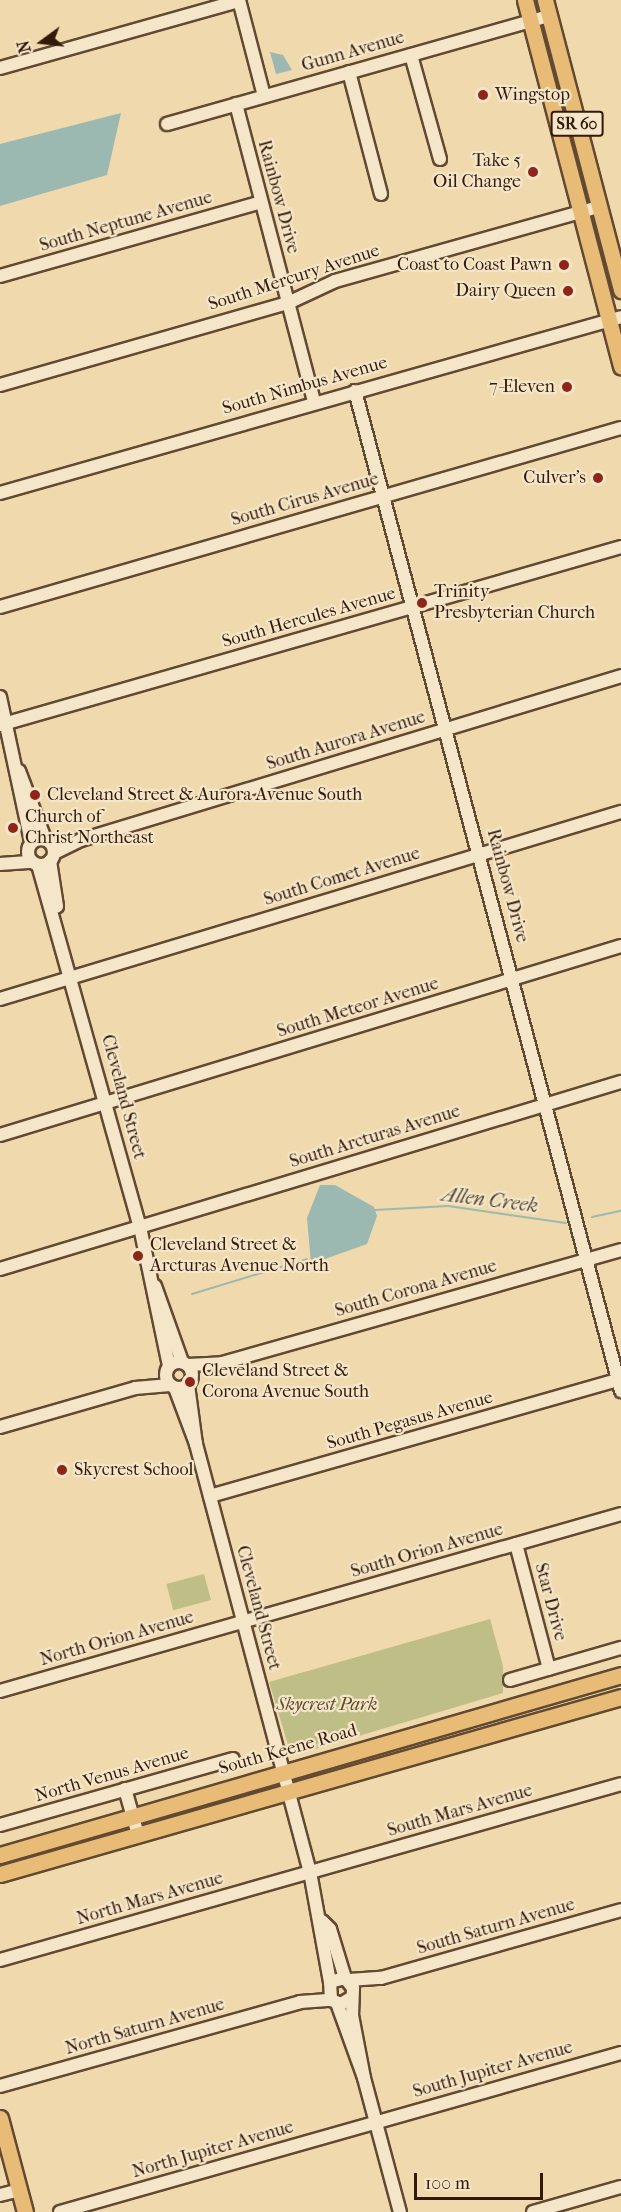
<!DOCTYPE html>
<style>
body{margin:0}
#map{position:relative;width:621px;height:2212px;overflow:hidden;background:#f0d9ac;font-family:"IM FELL French Canon",serif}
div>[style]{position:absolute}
.green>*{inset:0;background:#bfbe86;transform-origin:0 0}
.water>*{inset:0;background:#9bb9b0}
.stream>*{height:2px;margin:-1px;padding:0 1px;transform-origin:1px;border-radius:1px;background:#9bb9b0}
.roads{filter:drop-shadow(2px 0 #624932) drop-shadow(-2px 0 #624932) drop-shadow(0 2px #624932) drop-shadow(0 -2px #624932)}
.minor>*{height:12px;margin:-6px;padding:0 6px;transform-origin:6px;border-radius:6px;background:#f5e6c9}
.minor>.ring{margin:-6px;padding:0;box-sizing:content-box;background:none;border:12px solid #f5e6c9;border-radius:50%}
.major>*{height:15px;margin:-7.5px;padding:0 7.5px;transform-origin:7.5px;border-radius:7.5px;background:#e8bc76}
.dots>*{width:16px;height:16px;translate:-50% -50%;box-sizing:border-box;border:3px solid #f5e6c9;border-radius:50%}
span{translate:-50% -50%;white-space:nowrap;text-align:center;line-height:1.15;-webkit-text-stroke:4.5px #f5e6c9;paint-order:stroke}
.shield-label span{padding:2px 4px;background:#f5e6c9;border:2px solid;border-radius:4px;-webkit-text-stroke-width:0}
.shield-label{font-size:16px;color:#331909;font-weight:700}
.street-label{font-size:18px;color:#331909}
.poi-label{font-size:18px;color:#331909}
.left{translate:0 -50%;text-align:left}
.right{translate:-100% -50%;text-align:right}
.park-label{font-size:18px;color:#5d4b2e;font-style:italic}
.water-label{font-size:20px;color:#52493b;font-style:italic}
.north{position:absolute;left:12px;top:12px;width:60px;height:60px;-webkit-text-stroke:4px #f5e6c9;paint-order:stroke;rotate:255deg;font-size:16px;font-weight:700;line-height:24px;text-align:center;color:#331909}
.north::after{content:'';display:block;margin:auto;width:21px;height:27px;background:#331909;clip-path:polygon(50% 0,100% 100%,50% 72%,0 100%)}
.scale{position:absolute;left:414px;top:2173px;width:129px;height:27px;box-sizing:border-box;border:3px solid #331909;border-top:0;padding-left:8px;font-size:18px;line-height:21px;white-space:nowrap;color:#331909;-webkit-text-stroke:4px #f5e6c9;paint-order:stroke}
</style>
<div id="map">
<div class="green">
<div style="left:204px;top:1574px;width:27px;height:39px;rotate:75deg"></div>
<div style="clip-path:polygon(490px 1619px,503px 1666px,503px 1693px,305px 1752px,289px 1748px,269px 1682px)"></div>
</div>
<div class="water">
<div style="clip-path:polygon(270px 52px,283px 55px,292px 70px,276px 74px)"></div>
<div style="clip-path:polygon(121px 113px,107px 175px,0 206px,0 144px)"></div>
<div style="clip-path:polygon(320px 1185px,335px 1185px,374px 1207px,377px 1216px,367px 1244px,311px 1264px,307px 1218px)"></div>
</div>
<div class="stream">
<div style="left:375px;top:1210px;width:73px;rotate:-3.1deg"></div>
<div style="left:448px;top:1206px;width:119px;rotate:8.2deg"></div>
<div style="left:592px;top:1217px;width:30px;rotate:-12deg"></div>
<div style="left:192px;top:1294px;width:120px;rotate:-16.9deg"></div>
</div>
<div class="roads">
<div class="minor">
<div style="left:239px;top:0;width:99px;rotate:75.4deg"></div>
<div style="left:411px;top:55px;width:108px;rotate:74.4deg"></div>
<div style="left:0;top:68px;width:248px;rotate:-15.7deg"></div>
<div style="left:349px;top:72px;width:126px;rotate:75.3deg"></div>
<div style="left:236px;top:104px;width:308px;rotate:75.3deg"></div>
<div style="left:167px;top:124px;width:397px;rotate:-15.8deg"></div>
<div style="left:0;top:276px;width:271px;rotate:-15.8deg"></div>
<div style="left:0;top:385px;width:299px;rotate:-15.9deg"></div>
<div style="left:288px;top:303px;width:52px;rotate:-25.1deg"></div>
<div style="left:335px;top:281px;width:274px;rotate:-15.7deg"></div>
<div style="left:355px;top:391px;width:1035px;rotate:75.1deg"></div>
<div style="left:0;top:493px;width:645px;rotate:-15.82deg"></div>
<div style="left:0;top:607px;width:646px;rotate:-16.08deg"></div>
<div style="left:0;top:697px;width:148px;rotate:77.9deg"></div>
<div style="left:0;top:725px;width:646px;rotate:-15.99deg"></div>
<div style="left:19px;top:771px;width:73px;rotate:69.1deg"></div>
<div class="ring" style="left:28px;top:839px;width:14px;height:14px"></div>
<div style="left:54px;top:853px;width:30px;rotate:-26deg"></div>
<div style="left:81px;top:840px;width:564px;rotate:-16.89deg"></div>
<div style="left:50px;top:861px;width:46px;rotate:81.2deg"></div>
<div style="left:0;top:864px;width:32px;rotate:-4deg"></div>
<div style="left:38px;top:865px;width:376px;rotate:74.3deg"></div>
<div style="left:140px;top:1227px;width:142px;rotate:78.2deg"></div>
<div style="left:0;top:999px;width:649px;rotate:-16.76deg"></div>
<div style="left:0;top:1135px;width:649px;rotate:-16.93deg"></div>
<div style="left:0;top:1269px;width:649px;rotate:-16.76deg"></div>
<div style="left:155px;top:1286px;width:81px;rotate:70.4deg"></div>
<div class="ring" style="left:166px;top:1362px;width:14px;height:14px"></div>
<div style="left:188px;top:1365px;width:34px;rotate:-3deg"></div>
<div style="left:222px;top:1363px;width:415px;rotate:-15.8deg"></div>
<div style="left:188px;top:1385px;width:60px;rotate:82.3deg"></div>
<div style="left:175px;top:1388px;width:60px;rotate:69.4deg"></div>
<div style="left:196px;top:1444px;width:443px;rotate:75.1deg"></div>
<div style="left:310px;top:1872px;width:112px;rotate:79.7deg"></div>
<div style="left:0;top:1427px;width:141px;rotate:-16.1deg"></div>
<div style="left:135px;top:1388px;width:35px;rotate:-5deg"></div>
<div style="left:210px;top:1496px;width:427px;rotate:-15.9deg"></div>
<div style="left:516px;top:1544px;width:129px;rotate:75.2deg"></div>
<div style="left:510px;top:1680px;width:116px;rotate:-16.1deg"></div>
<div style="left:0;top:1691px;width:646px;rotate:-15.91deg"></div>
<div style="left:125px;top:1789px;width:48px;rotate:74.2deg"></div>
<div style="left:0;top:1825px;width:242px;rotate:-15.8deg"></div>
<div style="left:322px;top:1921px;width:11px;rotate:45deg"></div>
<div style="left:330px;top:1929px;width:51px;rotate:73deg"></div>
<div style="left:0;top:1960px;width:645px;rotate:-15.82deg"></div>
<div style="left:349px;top:1980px;width:32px;rotate:-4deg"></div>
<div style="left:381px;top:1978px;width:249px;rotate:-15.8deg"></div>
<div style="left:351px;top:1998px;width:12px;rotate:149deg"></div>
<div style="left:341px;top:2004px;width:11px;rotate:-158deg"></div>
<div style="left:331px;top:2000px;width:18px;rotate:-93deg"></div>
<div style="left:330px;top:1982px;width:16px;rotate:-15deg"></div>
<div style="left:345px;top:1978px;width:13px;rotate:51deg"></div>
<div style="left:353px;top:1988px;width:27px;rotate:92deg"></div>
<div style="left:352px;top:2015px;width:64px;rotate:79.2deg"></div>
<div style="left:364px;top:2078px;width:139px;rotate:75deg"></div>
<div style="left:337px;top:2003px;width:77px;rotate:70.1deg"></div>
<div style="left:0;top:2086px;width:312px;rotate:-15.6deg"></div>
<div style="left:300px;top:2002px;width:31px;rotate:-4deg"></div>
<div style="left:0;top:2195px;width:21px;rotate:-14deg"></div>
<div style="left:60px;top:2212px;width:583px;rotate:-15.82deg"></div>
<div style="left:533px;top:2212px;width:91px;rotate:-15.9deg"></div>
</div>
<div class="major">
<div style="left:525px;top:0;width:379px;rotate:75.3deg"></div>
<div style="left:545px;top:0;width:300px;rotate:75.3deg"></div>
<div style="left:0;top:1855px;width:647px;rotate:-16.16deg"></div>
<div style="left:0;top:1874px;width:646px;rotate:-15.91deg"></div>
<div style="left:0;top:2118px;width:97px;rotate:75.1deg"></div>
</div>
</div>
<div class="dots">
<div style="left:483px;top:95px;background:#8f2418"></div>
<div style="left:533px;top:172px;background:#8f2418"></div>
<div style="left:564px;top:265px;background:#8f2418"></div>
<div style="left:568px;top:291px;background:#8f2418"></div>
<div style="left:567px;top:387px;background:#8f2418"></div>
<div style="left:598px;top:478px;background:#8f2418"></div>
<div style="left:422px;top:603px;background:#8f2418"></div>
<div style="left:35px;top:795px;background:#8f2418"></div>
<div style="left:13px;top:828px;background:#8f2418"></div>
<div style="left:138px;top:1256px;background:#8f2418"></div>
<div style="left:190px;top:1382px;background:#8f2418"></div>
<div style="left:62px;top:1470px;background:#8f2418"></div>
</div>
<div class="shield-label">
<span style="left:577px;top:124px">SR 60</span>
</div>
<div class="street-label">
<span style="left:353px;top:52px;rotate:-16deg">Gunn Avenue</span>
<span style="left:278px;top:197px;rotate:75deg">Rainbow Drive</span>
<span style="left:126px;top:222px;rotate:-16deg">South Neptune Avenue</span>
<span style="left:294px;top:278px;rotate:-18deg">South Mercury Avenue</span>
<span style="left:305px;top:386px;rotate:-16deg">South Nimbus Avenue</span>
<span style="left:305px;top:500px;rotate:-16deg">South Cirus Avenue</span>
<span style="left:309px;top:618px;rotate:-16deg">South Hercules Avenue</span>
<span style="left:346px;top:741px;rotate:-17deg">South Aurora Avenue</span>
<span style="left:342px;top:877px;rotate:-17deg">South Comet Avenue</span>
<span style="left:507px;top:886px;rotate:75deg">Rainbow Drive</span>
<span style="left:358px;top:1008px;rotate:-17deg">South Meteor Avenue</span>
<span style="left:123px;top:1097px;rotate:75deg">Cleveland Street</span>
<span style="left:375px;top:1137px;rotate:-17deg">South Arcturas Avenue</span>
<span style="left:416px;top:1289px;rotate:-16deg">South Corona Avenue</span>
<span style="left:410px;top:1421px;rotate:-16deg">South Pegasus Avenue</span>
<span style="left:427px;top:1551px;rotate:-16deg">South Orion Avenue</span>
<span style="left:550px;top:1602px;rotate:75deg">Star Drive</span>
<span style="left:258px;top:1608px;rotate:75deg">Cleveland Street</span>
<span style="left:117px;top:1639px;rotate:-16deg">North Orion Avenue</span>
<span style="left:288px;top:1750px;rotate:-16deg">South Keene Road</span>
<span style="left:112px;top:1775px;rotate:-16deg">North Venus Avenue</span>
<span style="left:460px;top:1811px;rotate:-16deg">South Mars Avenue</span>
<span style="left:150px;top:1899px;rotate:-16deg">North Mars Avenue</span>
<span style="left:496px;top:1927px;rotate:-16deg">South Saturn Avenue</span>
<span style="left:145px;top:2027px;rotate:-16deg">North Saturn Avenue</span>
<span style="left:493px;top:2070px;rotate:-16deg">South Jupiter Avenue</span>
<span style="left:213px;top:2150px;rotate:-16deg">North Jupiter Avenue</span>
</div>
<div class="poi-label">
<span class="left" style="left:495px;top:95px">Wingstop</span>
<span class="right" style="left:521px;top:172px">Take 5<br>Oil Change</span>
<span class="right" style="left:552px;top:265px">Coast to Coast Pawn</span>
<span class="right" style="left:556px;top:291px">Dairy Queen</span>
<span class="right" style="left:555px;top:387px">7-Eleven</span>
<span class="right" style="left:586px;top:478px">Culver's</span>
<span class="left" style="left:434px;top:603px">Trinity<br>Presbyterian Church</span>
<span class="left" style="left:47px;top:795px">Cleveland Street &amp; Aurora Avenue South</span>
<span class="left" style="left:25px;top:828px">Church of<br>Christ Northeast</span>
<span class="left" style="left:150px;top:1256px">Cleveland Street &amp;<br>Arcturas Avenue North</span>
<span class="left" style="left:202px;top:1382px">Cleveland Street &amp;<br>Corona Avenue South</span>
<span class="left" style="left:74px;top:1470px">Skycrest School</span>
</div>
<div class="park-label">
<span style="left:327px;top:1705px">Skycrest Park</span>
</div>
<div class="water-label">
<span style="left:490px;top:1200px;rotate:7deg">Allen Creek</span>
</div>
<div class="north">N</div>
<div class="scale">100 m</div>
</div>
